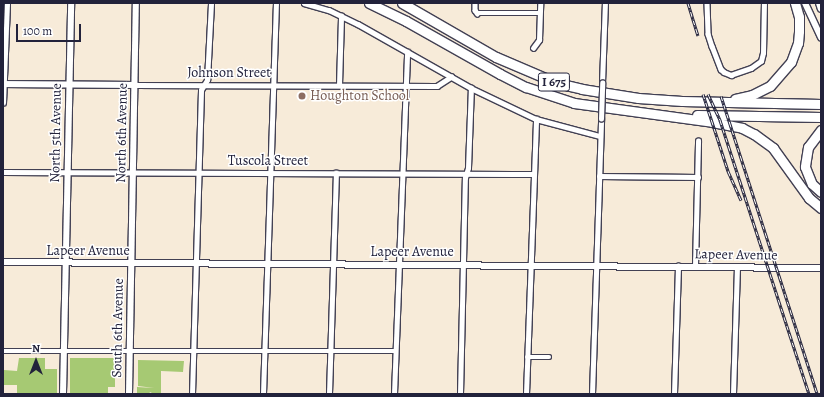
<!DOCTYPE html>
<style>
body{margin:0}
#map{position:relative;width:824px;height:397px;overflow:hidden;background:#f7ebd9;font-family:Alegreya,serif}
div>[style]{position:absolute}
.green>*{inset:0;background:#a6c973}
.roads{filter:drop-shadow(1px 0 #424053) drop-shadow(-1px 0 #424053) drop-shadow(0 1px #424053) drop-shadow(0 -1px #424053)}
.minor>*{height:4.5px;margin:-2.25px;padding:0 2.25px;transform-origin:2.25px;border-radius:2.25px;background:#fff}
.tertiary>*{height:6px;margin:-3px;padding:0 3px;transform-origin:3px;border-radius:3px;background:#fff}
.motorway>*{height:9px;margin:-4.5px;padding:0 4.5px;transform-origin:4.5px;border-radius:4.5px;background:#fff}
.rail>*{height:3px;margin-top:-1.5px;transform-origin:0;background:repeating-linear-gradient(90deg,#fff 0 4.5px,#22223b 0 9px);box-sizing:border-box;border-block:1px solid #22223b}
.bridges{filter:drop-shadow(1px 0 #424053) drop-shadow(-1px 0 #424053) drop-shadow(0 1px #424053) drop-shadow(0 -1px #424053)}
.minor-bridge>*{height:4.5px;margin:-2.25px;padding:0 2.25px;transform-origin:2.25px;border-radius:2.25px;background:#fff}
.dots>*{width:11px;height:11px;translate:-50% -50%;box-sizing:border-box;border:2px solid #fff;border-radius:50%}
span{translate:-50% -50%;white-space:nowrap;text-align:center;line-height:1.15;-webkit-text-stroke:3px #fff;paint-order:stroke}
.shield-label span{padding:1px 3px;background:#fff;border:1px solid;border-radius:3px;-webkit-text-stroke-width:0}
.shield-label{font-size:13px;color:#22223b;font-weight:700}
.street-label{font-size:14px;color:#22223b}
.education-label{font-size:14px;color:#785e54}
.left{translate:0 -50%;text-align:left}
.frame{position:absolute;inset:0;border:4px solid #22223b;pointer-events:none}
.north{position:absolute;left:16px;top:341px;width:40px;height:40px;-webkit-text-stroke:3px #fff;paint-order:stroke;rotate:0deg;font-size:11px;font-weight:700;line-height:16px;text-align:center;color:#22223b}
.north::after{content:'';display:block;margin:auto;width:14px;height:18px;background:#22223b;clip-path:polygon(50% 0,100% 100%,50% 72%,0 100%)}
.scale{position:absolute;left:16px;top:24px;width:65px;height:18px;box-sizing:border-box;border:2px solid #22223b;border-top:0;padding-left:5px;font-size:12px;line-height:14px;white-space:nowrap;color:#22223b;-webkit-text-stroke:3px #fff;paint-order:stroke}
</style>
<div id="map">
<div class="green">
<div style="clip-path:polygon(19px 358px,45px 358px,45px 369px,57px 369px,57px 394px,17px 394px,17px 385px,4px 385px,4px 370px,17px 371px)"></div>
<div style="clip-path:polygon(70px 358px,115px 358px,115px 387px,108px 387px,108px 394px,70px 394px)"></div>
<div style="clip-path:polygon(138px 360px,184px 361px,183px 372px,161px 371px,161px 394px,150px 394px,152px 393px,150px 392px,149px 394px,137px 394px,137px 387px,154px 388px,154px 393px,154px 388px,138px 386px)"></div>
</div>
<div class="roads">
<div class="minor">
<div style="left:304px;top:3px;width:26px;rotate:16deg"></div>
<div style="left:329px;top:10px;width:32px;rotate:26deg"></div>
<div style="left:358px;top:24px;width:130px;rotate:29.5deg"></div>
<div style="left:471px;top:88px;width:72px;rotate:25.5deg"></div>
<div style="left:536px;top:119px;width:66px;rotate:14.9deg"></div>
<div style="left:475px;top:3px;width:7px;rotate:90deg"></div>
<div style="left:475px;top:10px;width:4px;rotate:56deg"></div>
<div style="left:477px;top:13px;width:62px"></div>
<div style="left:707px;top:3px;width:31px;rotate:88deg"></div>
<div style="left:708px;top:34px;width:13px;rotate:72deg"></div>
<div style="left:712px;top:46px;width:25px;rotate:69deg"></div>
<div style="left:721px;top:69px;width:4px;rotate:45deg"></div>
<div style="left:724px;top:72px;width:8px;rotate:23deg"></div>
<div style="left:731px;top:75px;width:21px;rotate:-19deg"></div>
<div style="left:751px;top:68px;width:12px;rotate:-35deg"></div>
<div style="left:761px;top:61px;width:8px;rotate:-76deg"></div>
<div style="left:763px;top:53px;width:50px;rotate:-88.9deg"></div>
<div style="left:533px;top:48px;width:10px;rotate:-53deg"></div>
<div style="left:539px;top:40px;width:37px;rotate:-88deg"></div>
<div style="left:602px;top:83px;width:80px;rotate:-87.9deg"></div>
<div style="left:135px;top:85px;width:302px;rotate:0.2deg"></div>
<div style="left:437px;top:86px;width:17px;rotate:-33deg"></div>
<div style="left:339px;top:85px;width:69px;rotate:-88.3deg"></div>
<div style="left:3px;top:103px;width:100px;rotate:-87.7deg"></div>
<div style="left:3px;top:172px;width:530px;rotate:0.22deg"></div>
<div style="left:599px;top:176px;width:99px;rotate:0.6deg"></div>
<div style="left:695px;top:266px;width:125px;rotate:-88.6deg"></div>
<div style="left:3px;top:351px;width:393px"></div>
<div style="left:527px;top:357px;width:22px"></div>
<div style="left:192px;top:394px;width:304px;rotate:-88.3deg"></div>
<div style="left:201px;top:90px;width:12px;rotate:-59deg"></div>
<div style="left:207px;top:80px;width:77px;rotate:-87deg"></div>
<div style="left:263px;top:394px;width:391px;rotate:-88.1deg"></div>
<div style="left:329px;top:394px;width:221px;rotate:-88.2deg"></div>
<div style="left:394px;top:394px;width:342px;rotate:-87.8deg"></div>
<div style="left:460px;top:394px;width:216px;rotate:-88.7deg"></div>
<div style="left:465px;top:178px;width:10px;rotate:-73deg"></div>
<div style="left:468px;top:168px;width:80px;rotate:-87.9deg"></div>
<div style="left:526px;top:394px;width:275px;rotate:-87.9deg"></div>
<div style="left:592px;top:394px;width:275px;rotate:-88.1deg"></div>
<div style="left:674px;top:394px;width:128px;rotate:-88.2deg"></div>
<div style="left:733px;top:394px;width:127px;rotate:-88.2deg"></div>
</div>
<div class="tertiary">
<div style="left:805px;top:3px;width:38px;rotate:65deg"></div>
<div style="left:819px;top:3px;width:6px;rotate:72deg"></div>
<div style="left:3px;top:84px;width:132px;rotate:0.4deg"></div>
<div style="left:3px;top:262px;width:818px;rotate:0.42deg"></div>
<div style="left:63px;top:394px;width:391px;rotate:-88.8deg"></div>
<div style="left:129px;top:394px;width:391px;rotate:-89deg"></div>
</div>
<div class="motorway">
<div style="left:369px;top:3px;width:41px;rotate:25.9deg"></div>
<div style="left:406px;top:21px;width:108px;rotate:29.4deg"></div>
<div style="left:500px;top:74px;width:29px;rotate:27deg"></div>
<div style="left:526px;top:87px;width:51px;rotate:18.4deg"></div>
<div style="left:574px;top:103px;width:139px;rotate:7.8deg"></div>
<div style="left:712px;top:122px;width:31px;rotate:11deg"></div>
<div style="left:742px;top:128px;width:13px;rotate:27deg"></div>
<div style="left:754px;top:134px;width:24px;rotate:36deg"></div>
<div style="left:773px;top:148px;width:62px;rotate:54.2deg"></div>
<div style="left:809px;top:198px;width:16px;rotate:40deg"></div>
<div style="left:402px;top:3px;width:108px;rotate:29.9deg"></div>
<div style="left:496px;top:57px;width:66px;rotate:23.1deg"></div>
<div style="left:557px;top:83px;width:26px;rotate:13deg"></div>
<div style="left:582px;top:89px;width:57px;rotate:9.1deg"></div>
<div style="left:638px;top:98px;width:44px;rotate:3.9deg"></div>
<div style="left:682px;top:101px;width:139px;rotate:1.2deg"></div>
<div style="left:735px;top:99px;width:17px;rotate:-13deg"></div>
<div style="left:752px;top:95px;width:20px;rotate:-27deg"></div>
<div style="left:770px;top:86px;width:32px;rotate:-49deg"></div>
<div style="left:791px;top:62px;width:20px;rotate:-70deg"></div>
<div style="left:798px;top:43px;width:12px;rotate:-85deg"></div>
<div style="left:799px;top:31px;width:14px;rotate:-90deg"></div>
<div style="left:799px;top:17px;width:15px;rotate:-106deg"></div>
<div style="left:697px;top:115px;width:124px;rotate:0.9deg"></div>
<div style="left:821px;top:130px;width:21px;rotate:127deg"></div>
<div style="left:808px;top:147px;width:20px;rotate:99deg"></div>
<div style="left:805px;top:167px;width:18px;rotate:68deg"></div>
<div style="left:812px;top:184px;width:12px;rotate:42deg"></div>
</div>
</div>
<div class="rail">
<div style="left:688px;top:3px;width:34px;rotate:73deg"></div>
<div style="left:703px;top:94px;width:81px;rotate:72deg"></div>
<div style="left:728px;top:171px;width:32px;rotate:66deg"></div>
<div style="left:708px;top:94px;width:29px;rotate:65deg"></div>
<div style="left:720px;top:120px;width:288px;rotate:72deg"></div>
<div style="left:721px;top:96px;width:313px;rotate:72.1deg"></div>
</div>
<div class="bridges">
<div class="minor-bridge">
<div style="left:601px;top:119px;width:36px;rotate:-88deg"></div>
</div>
</div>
<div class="dots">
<div style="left:302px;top:96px;background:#8d6e63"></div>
</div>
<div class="shield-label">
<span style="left:554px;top:82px">I 675</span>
</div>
<div class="street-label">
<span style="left:229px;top:73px">Johnson Street</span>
<span style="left:56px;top:133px;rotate:-89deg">North 5th Avenue</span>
<span style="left:122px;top:133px;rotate:-89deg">North 6th Avenue</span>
<span style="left:268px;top:161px">Tuscola Street</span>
<span style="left:88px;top:251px">Lapeer Avenue</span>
<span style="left:412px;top:252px">Lapeer Avenue</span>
<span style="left:736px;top:255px;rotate:1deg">Lapeer Avenue</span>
<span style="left:118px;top:328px;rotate:-89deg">South 6th Avenue</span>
</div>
<div class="education-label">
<span class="left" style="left:310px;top:96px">Houghton School</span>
</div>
<div class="frame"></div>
<div class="north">N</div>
<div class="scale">100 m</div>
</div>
